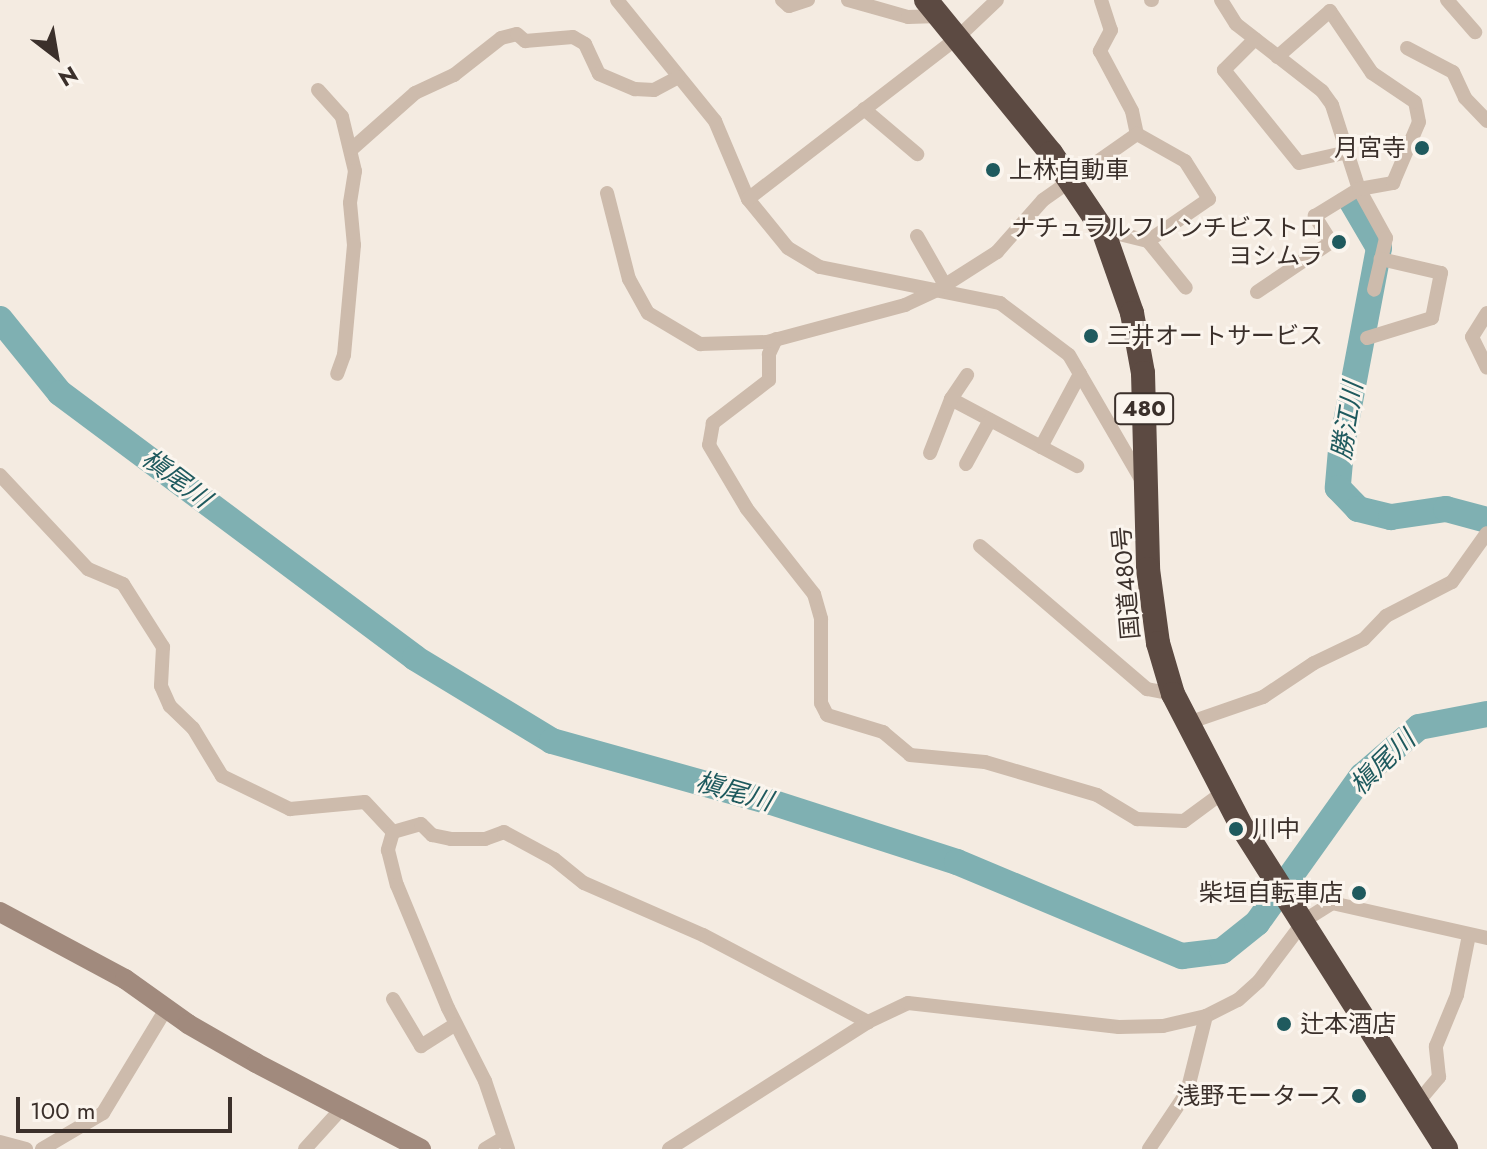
<!DOCTYPE html>
<meta charset="utf-8">
<style>
body{margin:0}
#map{position:relative;width:1487px;height:1149px;overflow:hidden;background:#f4ebe1;font-family:Jost,"Noto Sans JP",sans-serif}
div>[style]{position:absolute}
.river>*{height:26px;margin:-13px;padding:0 13px;transform-origin:13px;border-radius:13px;background:#7fb0b2}
.street>*{height:14px;margin:-7px;padding:0 7px;transform-origin:7px;border-radius:7px;background:#cdbbac}
.secondary>*{height:20px;margin:-10px;padding:0 10px;transform-origin:10px;border-radius:10px;background:#a18a7d}
.highway>*{height:24px;margin:-12px;padding:0 12px;transform-origin:12px;border-radius:12px;background:#5c4a42}
.dots>*{width:22px;height:22px;translate:-50% -50%;box-sizing:border-box;border:4px solid #fbf5ee;border-radius:50%}
span{translate:-50% -50%;white-space:nowrap;text-align:center;line-height:1.15;-webkit-text-stroke:6px #fbf5ee;paint-order:stroke}
.shield-label span{padding:2px 6px;background:#fbf5ee;border:2px solid;border-radius:6px;-webkit-text-stroke-width:0}
.shield-label{font-size:22px;color:#3b302b;font-weight:700}
.poi-label{font-size:24px;color:#3b302b}
.right{translate:-100% -50%;text-align:right}
.left{translate:0 -50%;text-align:left}
.street-label{font-size:24px;color:#3b302b}
.water-label{font-size:26px;color:#1f5a5e;font-style:italic}
.north{position:absolute;left:16px;top:16px;width:80px;height:80px;-webkit-text-stroke:6px #fbf5ee;paint-order:stroke;rotate:149deg;font-size:22px;font-weight:700;line-height:32px;text-align:center;color:#3b302b}
.north::after{content:'';display:block;margin:auto;width:28px;height:36px;background:#3b302b;clip-path:polygon(50% 0,100% 100%,50% 72%,0 100%)}
.scale{position:absolute;left:16px;top:1097px;width:216px;height:36px;box-sizing:border-box;border:4px solid #3b302b;border-top:0;padding-left:10px;font-size:24px;line-height:28px;white-space:nowrap;color:#3b302b;-webkit-text-stroke:6px #fbf5ee;paint-order:stroke}
</style>
<div id="map">
<div class="river">
<div style="left:1352px;top:202px;width:53px;rotate:59.6deg"></div>
<div style="left:1379px;top:248px;width:206px;rotate:100.7deg"></div>
<div style="left:1341px;top:450px;width:38px;rotate:95deg"></div>
<div style="left:1338px;top:488px;width:29px;rotate:46deg"></div>
<div style="left:1358px;top:509px;width:34px;rotate:14deg"></div>
<div style="left:1391px;top:517px;width:56px;rotate:-8.3deg"></div>
<div style="left:1446px;top:509px;width:42px;rotate:15deg"></div>
<div style="left:0;top:319px;width:95px;rotate:51deg"></div>
<div style="left:60px;top:393px;width:443px;rotate:36.7deg"></div>
<div style="left:415px;top:658px;width:160px;rotate:31.2deg"></div>
<div style="left:552px;top:741px;width:227px;rotate:15.6deg"></div>
<div style="left:771px;top:802px;width:195px;rotate:17.9deg"></div>
<div style="left:957px;top:862px;width:244px;rotate:22.7deg"></div>
<div style="left:1182px;top:956px;width:40px;rotate:-7.1deg"></div>
<div style="left:1222px;top:951px;width:45px;rotate:-38.7deg"></div>
<div style="left:1257px;top:923px;width:181px;rotate:-54.5deg"></div>
<div style="left:1362px;top:776px;width:75px;rotate:-40.7deg"></div>
<div style="left:1419px;top:727px;width:69px;rotate:-10.8deg"></div>
</div>
<div class="street">
<div style="left:617px;top:0;width:156px;rotate:51deg"></div>
<div style="left:715px;top:121px;width:85px;rotate:67.1deg"></div>
<div style="left:748px;top:199px;width:63px;rotate:50.8deg"></div>
<div style="left:788px;top:248px;width:37px;rotate:31deg"></div>
<div style="left:820px;top:267px;width:184px;rotate:11.3deg"></div>
<div style="left:1000px;top:303px;width:86px;rotate:37deg"></div>
<div style="left:1069px;top:355px;width:146px;rotate:59.9deg"></div>
<div style="left:782px;top:0;width:9px;rotate:41deg"></div>
<div style="left:789px;top:6px;width:20px;rotate:-18deg"></div>
<div style="left:848px;top:0;width:62px;rotate:15.8deg"></div>
<div style="left:908px;top:17px;width:31px;rotate:-2deg"></div>
<div style="left:1101px;top:0;width:32px;rotate:72deg"></div>
<div style="left:1111px;top:30px;width:24px;rotate:118deg"></div>
<div style="left:1100px;top:51px;width:68px;rotate:61.9deg"></div>
<div style="left:1132px;top:111px;width:24px;rotate:78deg"></div>
<div style="left:1137px;top:134px;width:55px;rotate:29.4deg"></div>
<div style="left:1185px;top:161px;width:45px;rotate:57.7deg"></div>
<div style="left:1209px;top:199px;width:74px;rotate:145.5deg"></div>
<div style="left:1151px;top:0;width:1px"></div>
<div style="left:1221px;top:0;width:28px;rotate:58deg"></div>
<div style="left:1236px;top:24px;width:109px;rotate:37.9deg"></div>
<div style="left:1322px;top:91px;width:17px;rotate:54deg"></div>
<div style="left:1332px;top:105px;width:88px;rotate:72.2deg"></div>
<div style="left:1359px;top:189px;width:56px;rotate:61.1deg"></div>
<div style="left:1386px;top:238px;width:53px;rotate:103deg"></div>
<div style="left:1447px;top:0;width:43px;rotate:48.8deg"></div>
<div style="left:1255px;top:39px;width:44px;rotate:135deg"></div>
<div style="left:1224px;top:70px;width:119px;rotate:51.1deg"></div>
<div style="left:1299px;top:163px;width:50px;rotate:-12.7deg"></div>
<div style="left:1407px;top:48px;width:52px;rotate:27.6deg"></div>
<div style="left:1453px;top:72px;width:29px;rotate:65deg"></div>
<div style="left:1465px;top:98px;width:32px;rotate:46deg"></div>
<div style="left:318px;top:90px;width:36px;rotate:48deg"></div>
<div style="left:342px;top:117px;width:56px;rotate:76.5deg"></div>
<div style="left:355px;top:171px;width:32px;rotate:99deg"></div>
<div style="left:350px;top:203px;width:42px;rotate:84.6deg"></div>
<div style="left:354px;top:245px;width:110px;rotate:95.2deg"></div>
<div style="left:344px;top:355px;width:20px;rotate:110deg"></div>
<div style="left:864px;top:109px;width:70px;rotate:40.3deg"></div>
<div style="left:353px;top:148px;width:83px;rotate:-41.6deg"></div>
<div style="left:415px;top:93px;width:43px;rotate:-24.8deg"></div>
<div style="left:454px;top:75px;width:60px;rotate:-38.2deg"></div>
<div style="left:501px;top:38px;width:16px;rotate:-14deg"></div>
<div style="left:517px;top:34px;width:11px;rotate:41deg"></div>
<div style="left:525px;top:41px;width:48px;rotate:-4.8deg"></div>
<div style="left:573px;top:37px;width:14px;rotate:30deg"></div>
<div style="left:585px;top:44px;width:33px;rotate:65deg"></div>
<div style="left:599px;top:74px;width:39px;rotate:23deg"></div>
<div style="left:635px;top:89px;width:19px;rotate:3deg"></div>
<div style="left:654px;top:90px;width:27px;rotate:-28deg"></div>
<div style="left:607px;top:193px;width:89px;rotate:75.7deg"></div>
<div style="left:629px;top:279px;width:39px;rotate:61deg"></div>
<div style="left:648px;top:313px;width:61px;rotate:30.8deg"></div>
<div style="left:700px;top:344px;width:67px;rotate:-1.7deg"></div>
<div style="left:767px;top:342px;width:143px;rotate:-15deg"></div>
<div style="left:905px;top:305px;width:38px;rotate:-25deg"></div>
<div style="left:939px;top:289px;width:69px;rotate:-32.5deg"></div>
<div style="left:997px;top:252px;width:69px;rotate:-48.5deg"></div>
<div style="left:1043px;top:200px;width:115px;rotate:-35.1deg"></div>
<div style="left:748px;top:199px;width:264px;rotate:-37.6deg"></div>
<div style="left:957px;top:38px;width:55px;rotate:-43.5deg"></div>
<div style="left:1103px;top:230px;width:46px;rotate:13.7deg"></div>
<div style="left:1148px;top:241px;width:60px;rotate:51deg"></div>
<div style="left:917px;top:236px;width:56px;rotate:60.3deg"></div>
<div style="left:1257px;top:292px;width:89px;rotate:-34deg"></div>
<div style="left:1331px;top:242px;width:31px;rotate:-122deg"></div>
<div style="left:1315px;top:216px;width:52px;rotate:-31.5deg"></div>
<div style="left:1359px;top:189px;width:35px;rotate:-10deg"></div>
<div style="left:1393px;top:183px;width:66px;rotate:-66.9deg"></div>
<div style="left:1419px;top:122px;width:20px;rotate:-101deg"></div>
<div style="left:1415px;top:102px;width:52px;rotate:-146deg"></div>
<div style="left:1372px;top:73px;width:75px;rotate:-124.1deg"></div>
<div style="left:1330px;top:11px;width:70px;rotate:139deg"></div>
<div style="left:1487px;top:313px;width:28px;rotate:122deg"></div>
<div style="left:1472px;top:337px;width:34px;rotate:64deg"></div>
<div style="left:1367px;top:338px;width:68px;rotate:-17.1deg"></div>
<div style="left:1432px;top:318px;width:46px;rotate:-78.7deg"></div>
<div style="left:1441px;top:273px;width:62px;rotate:-166.9deg"></div>
<div style="left:776px;top:339px;width:17px;rotate:115deg"></div>
<div style="left:769px;top:354px;width:26px;rotate:90deg"></div>
<div style="left:769px;top:380px;width:71px;rotate:142.5deg"></div>
<div style="left:713px;top:423px;width:22px;rotate:100deg"></div>
<div style="left:709px;top:445px;width:74px;rotate:59.3deg"></div>
<div style="left:747px;top:509px;width:108px;rotate:51.8deg"></div>
<div style="left:814px;top:594px;width:26px;rotate:74deg"></div>
<div style="left:821px;top:619px;width:84px;rotate:90deg"></div>
<div style="left:821px;top:703px;width:13px;rotate:63deg"></div>
<div style="left:827px;top:715px;width:59px;rotate:16.9deg"></div>
<div style="left:883px;top:732px;width:35px;rotate:40deg"></div>
<div style="left:910px;top:755px;width:75px;rotate:5.3deg"></div>
<div style="left:985px;top:762px;width:117px;rotate:16.4deg"></div>
<div style="left:1097px;top:795px;width:47px;rotate:31deg"></div>
<div style="left:1137px;top:819px;width:47px;rotate:2.4deg"></div>
<div style="left:1184px;top:821px;width:47px;rotate:-36.4deg"></div>
<div style="left:951px;top:399px;width:143px;rotate:28deg"></div>
<div style="left:1041px;top:447px;width:83px;rotate:-61.9deg"></div>
<div style="left:930px;top:453px;width:58px;rotate:-68.7deg"></div>
<div style="left:951px;top:399px;width:29px;rotate:-56deg"></div>
<div style="left:966px;top:464px;width:50px;rotate:-61.4deg"></div>
<div style="left:0;top:475px;width:129px;rotate:46.9deg"></div>
<div style="left:88px;top:569px;width:38px;rotate:23deg"></div>
<div style="left:123px;top:584px;width:75px;rotate:57.6deg"></div>
<div style="left:163px;top:647px;width:39px;rotate:93deg"></div>
<div style="left:161px;top:686px;width:22px;rotate:66deg"></div>
<div style="left:170px;top:706px;width:32px;rotate:44deg"></div>
<div style="left:193px;top:728px;width:56px;rotate:58.9deg"></div>
<div style="left:222px;top:776px;width:76px;rotate:25.9deg"></div>
<div style="left:290px;top:809px;width:75px;rotate:-5.3deg"></div>
<div style="left:365px;top:802px;width:41px;rotate:47deg"></div>
<div style="left:980px;top:546px;width:220px;rotate:40.6deg"></div>
<div style="left:1147px;top:689px;width:26px;rotate:11deg"></div>
<div style="left:1185px;top:724px;width:83px;rotate:-19.1deg"></div>
<div style="left:1263px;top:697px;width:61px;rotate:-33.7deg"></div>
<div style="left:1314px;top:663px;width:55px;rotate:-25.6deg"></div>
<div style="left:1364px;top:639px;width:32px;rotate:-46deg"></div>
<div style="left:1386px;top:616px;width:74px;rotate:-27.3deg"></div>
<div style="left:1452px;top:582px;width:60px;rotate:-54.5deg"></div>
<div style="left:393px;top:832px;width:29px;rotate:-16deg"></div>
<div style="left:421px;top:824px;width:16px;rotate:45deg"></div>
<div style="left:432px;top:835px;width:19px;rotate:12deg"></div>
<div style="left:451px;top:839px;width:34px"></div>
<div style="left:485px;top:839px;width:20px;rotate:-20deg"></div>
<div style="left:504px;top:832px;width:57px;rotate:28.4deg"></div>
<div style="left:554px;top:859px;width:38px;rotate:39deg"></div>
<div style="left:584px;top:883px;width:130px;rotate:23.6deg"></div>
<div style="left:703px;top:935px;width:187px;rotate:27.8deg"></div>
<div style="left:393px;top:832px;width:19px;rotate:106deg"></div>
<div style="left:388px;top:850px;width:36px;rotate:76deg"></div>
<div style="left:397px;top:885px;width:133px;rotate:67.5deg"></div>
<div style="left:448px;top:1008px;width:82px;rotate:63.1deg"></div>
<div style="left:485px;top:1081px;width:72px;rotate:71.3deg"></div>
<div style="left:393px;top:999px;width:55px;rotate:59.2deg"></div>
<div style="left:421px;top:1046px;width:41px;rotate:-32.2deg"></div>
<div style="left:1418px;top:1102px;width:33px;rotate:-50deg"></div>
<div style="left:1439px;top:1077px;width:31px;rotate:-96deg"></div>
<div style="left:1436px;top:1046px;width:55px;rotate:-67.6deg"></div>
<div style="left:1457px;top:995px;width:61px;rotate:-78.7deg"></div>
<div style="left:0;top:1142px;width:27px;rotate:15deg"></div>
<div style="left:42px;top:1149px;width:71px;rotate:-30.5deg"></div>
<div style="left:103px;top:1113px;width:122px;rotate:-58.8deg"></div>
<div style="left:305px;top:1149px;width:55px;rotate:-47.9deg"></div>
<div style="left:485px;top:1149px;width:21px;rotate:-31deg"></div>
<div style="left:669px;top:1149px;width:236px;rotate:-32.5deg"></div>
<div style="left:868px;top:1022px;width:44px;rotate:-25.4deg"></div>
<div style="left:908px;top:1003px;width:212px;rotate:6.5deg"></div>
<div style="left:1119px;top:1027px;width:44px;rotate:-1.3deg"></div>
<div style="left:1163px;top:1026px;width:44px;rotate:-13.1deg"></div>
<div style="left:1206px;top:1016px;width:36px;rotate:-27deg"></div>
<div style="left:1238px;top:1000px;width:28px;rotate:-42deg"></div>
<div style="left:1259px;top:981px;width:76px;rotate:-53deg"></div>
<div style="left:1305px;top:920px;width:32px;rotate:-32deg"></div>
<div style="left:1332px;top:903px;width:159px;rotate:12.7deg"></div>
<div style="left:1149px;top:1149px;width:69px;rotate:-56.3deg"></div>
<div style="left:1187px;top:1092px;width:78px;rotate:-76deg"></div>
</div>
<div class="secondary">
<div style="left:0;top:912px;width:142px;rotate:28.2deg"></div>
<div style="left:125px;top:979px;width:77px;rotate:35.5deg"></div>
<div style="left:188px;top:1024px;width:78px;rotate:29.8deg"></div>
<div style="left:256px;top:1063px;width:186px;rotate:27.5deg"></div>
</div>
<div class="highway">
<div style="left:926px;top:0;width:198px;rotate:50.8deg"></div>
<div style="left:1051px;top:153px;width:93px;rotate:56deg"></div>
<div style="left:1103px;top:230px;width:88px;rotate:70.7deg"></div>
<div style="left:1132px;top:313px;width:61px;rotate:79.6deg"></div>
<div style="left:1143px;top:373px;width:196px;rotate:88.5deg"></div>
<div style="left:1148px;top:569px;width:75px;rotate:82.3deg"></div>
<div style="left:1158px;top:643px;width:53px;rotate:73.6deg"></div>
<div style="left:1173px;top:694px;width:150px;rotate:62.6deg"></div>
<div style="left:1242px;top:827px;width:381px;rotate:57.6deg"></div>
</div>
<div class="dots">
<div style="left:1422px;top:148px;background:#1f5a5e"></div>
<div style="left:993px;top:170px;background:#1f5a5e"></div>
<div style="left:1339px;top:242px;background:#1f5a5e"></div>
<div style="left:1091px;top:336px;background:#1f5a5e"></div>
<div style="left:1236px;top:829px;background:#1f5a5e"></div>
<div style="left:1359px;top:893px;background:#1f5a5e"></div>
<div style="left:1284px;top:1024px;background:#1f5a5e"></div>
<div style="left:1359px;top:1096px;background:#1f5a5e"></div>
</div>
<div class="shield-label">
<span style="left:1144px;top:409px">480</span>
</div>
<div class="poi-label">
<span class="right" style="left:1406px;top:148px">月宮寺</span>
<span class="left" style="left:1009px;top:170px">上林自動車</span>
<span class="right" style="left:1323px;top:242px">ナチュラルフレンチビストロ<br>ヨシムラ</span>
<span class="left" style="left:1107px;top:336px">三井オートサービス</span>
<span class="left" style="left:1252px;top:829px">川中</span>
<span class="right" style="left:1343px;top:893px">柴垣自転車店</span>
<span class="left" style="left:1300px;top:1024px">辻本酒店</span>
<span class="right" style="left:1343px;top:1096px">浅野モータース</span>
</div>
<div class="street-label">
<span style="left:1126px;top:583px;rotate:-95deg">国道480号</span>
</div>
<div class="water-label">
<span style="left:1348px;top:421px;rotate:-81deg">勝江川</span>
<span style="left:176px;top:479px;rotate:37deg">槇尾川</span>
<span style="left:1383px;top:763px;rotate:-44deg">槇尾川</span>
<span style="left:734px;top:792px;rotate:16deg">槇尾川</span>
</div>
<div class="north">N</div>
<div class="scale">100 m</div>
</div>
